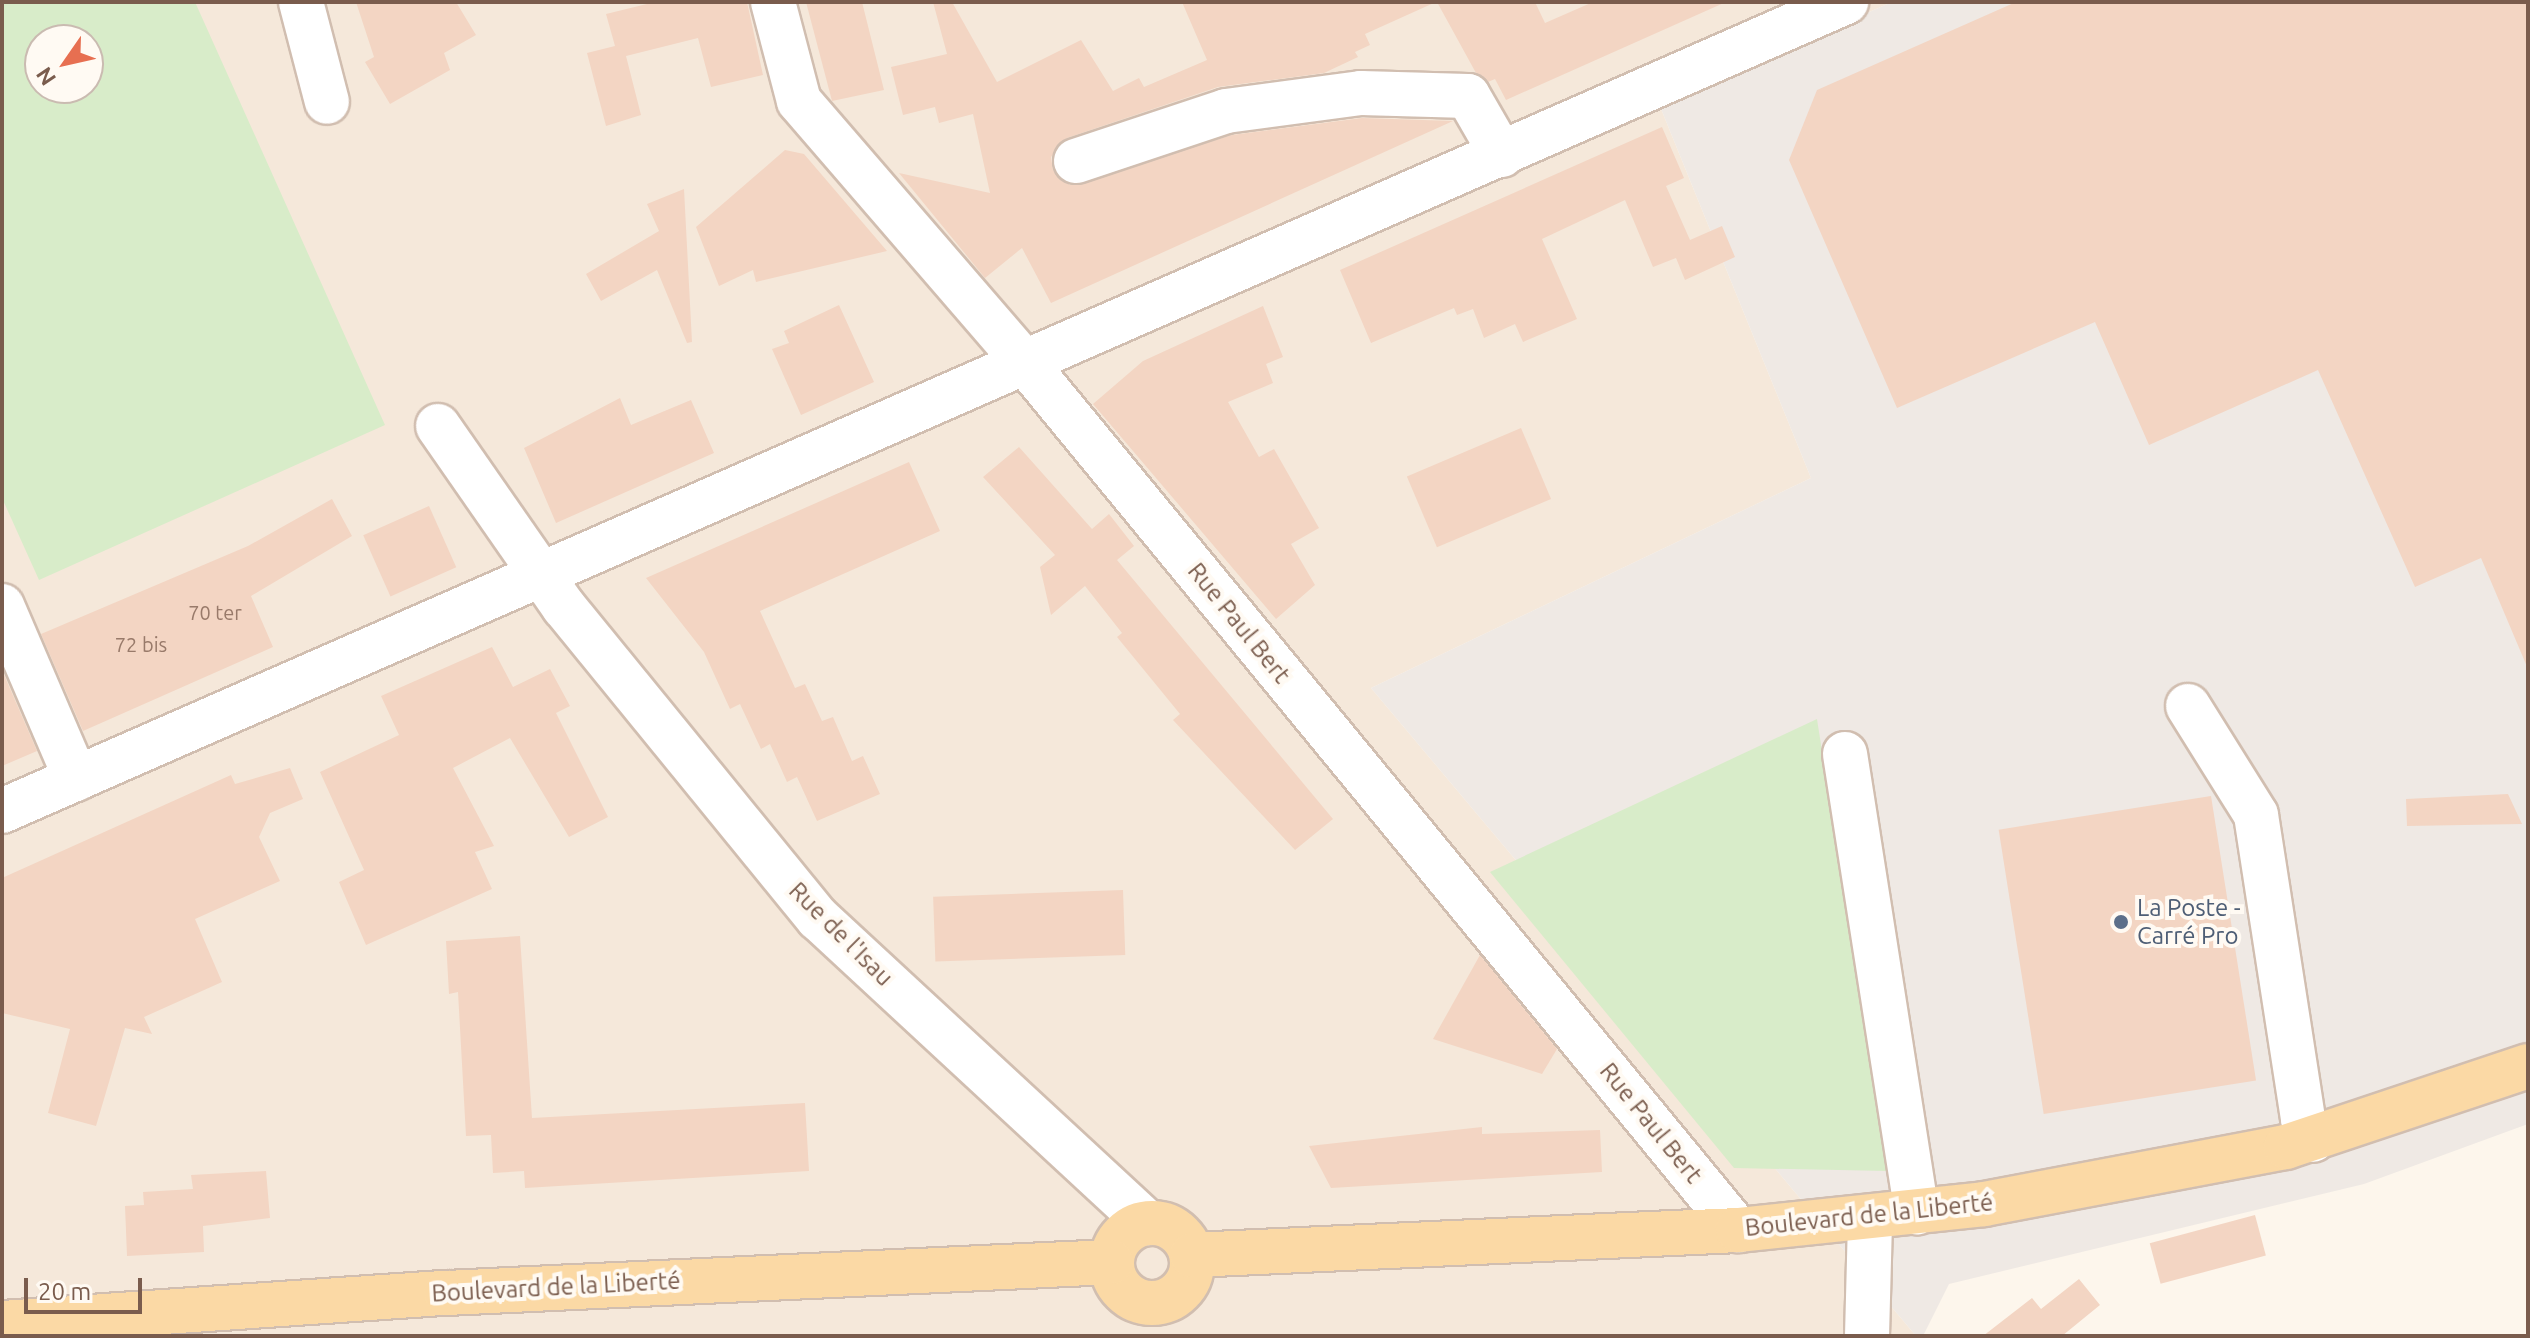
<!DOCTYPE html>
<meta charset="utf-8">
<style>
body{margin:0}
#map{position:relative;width:2530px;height:1338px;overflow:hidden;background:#fdf6ec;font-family:Ubuntu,sans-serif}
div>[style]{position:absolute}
.residential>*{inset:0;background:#f5e8da}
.industrial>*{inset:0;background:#efe9e4}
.green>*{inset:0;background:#d8ecc9}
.building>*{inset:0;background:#f3d5c3;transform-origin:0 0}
.roads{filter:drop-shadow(2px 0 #d1beb0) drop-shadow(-2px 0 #d1beb0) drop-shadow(0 2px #d1beb0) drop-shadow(0 -2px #d1beb0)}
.minor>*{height:44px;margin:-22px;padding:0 22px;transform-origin:22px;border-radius:22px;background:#fff}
.major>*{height:44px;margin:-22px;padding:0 22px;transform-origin:22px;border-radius:22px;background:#fbd9a5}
.major>.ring{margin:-22px;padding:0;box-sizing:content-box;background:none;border:44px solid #fbd9a5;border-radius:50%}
.dots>*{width:22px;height:22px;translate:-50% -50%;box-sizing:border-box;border:4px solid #fffaf3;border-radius:50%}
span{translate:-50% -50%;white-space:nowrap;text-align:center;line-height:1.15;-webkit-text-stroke:8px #fffaf3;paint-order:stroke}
.number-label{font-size:20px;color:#987a6a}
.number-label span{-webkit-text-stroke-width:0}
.street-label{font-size:24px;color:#7a5c4d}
.service-label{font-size:24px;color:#4e5e75}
.left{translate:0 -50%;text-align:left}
.frame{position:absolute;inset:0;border:4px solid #7a5c4d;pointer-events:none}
.north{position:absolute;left:24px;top:24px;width:80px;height:80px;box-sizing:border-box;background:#fffaf3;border:2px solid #cabbb1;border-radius:50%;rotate:236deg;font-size:22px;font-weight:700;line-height:32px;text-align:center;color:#7a5c4d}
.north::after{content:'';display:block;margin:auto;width:28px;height:36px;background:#e76f51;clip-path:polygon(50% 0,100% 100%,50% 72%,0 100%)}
.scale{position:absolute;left:24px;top:1278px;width:118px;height:36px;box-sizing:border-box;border:4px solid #7a5c4d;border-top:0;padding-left:10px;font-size:24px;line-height:28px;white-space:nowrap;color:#7a5c4d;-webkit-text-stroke:6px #fffaf3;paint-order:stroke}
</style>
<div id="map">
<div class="residential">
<div style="clip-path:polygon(evenodd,2px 2px,1892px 2px,1659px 104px,1811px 478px,1371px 688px,1916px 1336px,2px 1336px,2px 2px,40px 40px,88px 40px,88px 88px,40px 88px,40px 40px)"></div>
</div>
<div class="industrial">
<div style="clip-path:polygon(1892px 2px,2528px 2px,2528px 1124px,2364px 1184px,1949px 1284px,1923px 1336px,1916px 1336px,1371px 688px,1811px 478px,1659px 104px)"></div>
</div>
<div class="green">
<div style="clip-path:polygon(evenodd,2px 2px,195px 2px,385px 425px,39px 580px,2px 498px,2px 2px,40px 40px,88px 40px,88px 88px,40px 88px,40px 40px)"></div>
<div style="clip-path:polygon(1817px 719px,1887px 1171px,1734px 1168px,1490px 872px)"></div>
</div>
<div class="building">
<div style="clip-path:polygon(356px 2px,456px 2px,476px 35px,444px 53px,450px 70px,390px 104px,365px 62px,374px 57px)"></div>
<div style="clip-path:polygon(655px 2px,747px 2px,763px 75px,711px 87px,698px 38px,626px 56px,641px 115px,606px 126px,587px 53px,615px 46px,606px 14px)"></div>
<div style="clip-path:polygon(806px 2px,862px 2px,884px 90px,832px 101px)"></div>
<div style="clip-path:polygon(933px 2px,952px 2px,997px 82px,1081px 40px,1113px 91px,1139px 78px,1144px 87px,1207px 60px,1182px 2px,1436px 2px,1365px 34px,1370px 45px,1355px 52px,1358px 57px,1324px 73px,1218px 87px,1067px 138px,1051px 157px,1053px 170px,1070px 185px,1232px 135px,1362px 118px,1453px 121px,1051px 303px,1022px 248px,985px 278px,899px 173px,990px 193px,973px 114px,939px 123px,935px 107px,903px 115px,891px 67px,947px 54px)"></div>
<div style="clip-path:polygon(1437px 2px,1535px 2px,1545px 23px,1593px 2px,1726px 2px,1506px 100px,1495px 79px,1488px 82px,1476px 73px)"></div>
<div style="clip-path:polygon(2016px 2px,2528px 2px,2528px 669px,2481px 558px,2415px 587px,2318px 370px,2149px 445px,2095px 322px,1897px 408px,1789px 160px,1817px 90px)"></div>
<div style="clip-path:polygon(1662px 127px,1684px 178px,1666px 186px,1690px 240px,1722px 226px,1735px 257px,1685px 280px,1676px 258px,1653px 267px,1625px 200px,1542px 239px,1577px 319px,1523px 342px,1515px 324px,1484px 338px,1473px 309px,1457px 315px,1454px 308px,1371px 343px,1340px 270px)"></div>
<div style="clip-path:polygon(785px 150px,804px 154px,887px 251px,756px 282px,753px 270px,719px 286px,696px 227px)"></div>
<div style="clip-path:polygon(684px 189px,692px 342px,687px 343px,657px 270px,601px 301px,586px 274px,659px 231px,647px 204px)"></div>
<div style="clip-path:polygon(839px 305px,874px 382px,801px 415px,772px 349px,789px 343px,784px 331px)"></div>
<div style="clip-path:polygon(1263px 306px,1283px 357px,1266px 364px,1273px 383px,1228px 402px,1259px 457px,1274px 449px,1319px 528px,1291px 544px,1315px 585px,1276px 619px,1093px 404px,1143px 361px)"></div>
<div style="clip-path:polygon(620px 398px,631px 425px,691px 400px,714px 453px,556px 523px,524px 448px)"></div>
<div style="left:1521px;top:428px;width:77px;height:124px;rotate:67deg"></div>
<div style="clip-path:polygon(1019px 447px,1092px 529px,1109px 514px,1134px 546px,1117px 560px,1333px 819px,1295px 850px,1173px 720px,1180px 714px,1117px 637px,1122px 633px,1085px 586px,1051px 615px,1040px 567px,1055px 555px,983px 477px)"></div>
<div style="clip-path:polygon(909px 462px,940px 531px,760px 611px,795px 688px,805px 684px,822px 721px,833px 717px,852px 761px,863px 756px,880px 794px,817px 821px,797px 777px,787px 782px,770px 744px,761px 749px,740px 704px,730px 709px,704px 652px,646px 578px)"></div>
<div style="clip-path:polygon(332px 499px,352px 536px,251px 596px,273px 647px,83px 731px,41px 634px,248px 546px)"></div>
<div style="left:429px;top:506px;width:67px;height:72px;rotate:66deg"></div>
<div style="clip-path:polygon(492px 647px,513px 687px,550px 669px,570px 706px,556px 713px,608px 817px,569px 837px,510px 738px,453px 768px,494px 846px,475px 852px,492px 889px,366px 945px,339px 882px,364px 870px,320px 772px,399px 735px,381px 696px)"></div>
<div style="clip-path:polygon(2px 670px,37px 751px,2px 766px)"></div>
<div style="clip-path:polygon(290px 768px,303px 799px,270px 813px,259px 837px,280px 881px,195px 919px,222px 982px,144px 1017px,152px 1034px,125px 1028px,96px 1126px,48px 1113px,70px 1029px,2px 1013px,2px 878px,231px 775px,235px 784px)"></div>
<div style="clip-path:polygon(2508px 794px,2522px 824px,2407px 826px,2406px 799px)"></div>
<div style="left:2211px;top:796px;width:288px;height:215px;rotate:81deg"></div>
<div style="left:1123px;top:890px;width:65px;height:190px;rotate:88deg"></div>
<div style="clip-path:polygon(520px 936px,532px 1118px,805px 1103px,809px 1171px,525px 1188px,524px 1171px,493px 1173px,491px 1135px,466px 1136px,458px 992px,449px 994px,446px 941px)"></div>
<div style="clip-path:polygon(1480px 955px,1557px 1049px,1542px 1074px,1433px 1039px)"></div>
<div style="clip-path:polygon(1482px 1127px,1482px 1134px,1600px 1130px,1602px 1172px,1331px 1188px,1309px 1146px)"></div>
<div style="clip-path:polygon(266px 1171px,270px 1218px,203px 1226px,204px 1252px,127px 1256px,125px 1206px,144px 1205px,143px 1192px,193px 1189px,191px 1175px)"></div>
<div style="left:2255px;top:1215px;width:42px;height:109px;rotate:75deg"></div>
<div style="clip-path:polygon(2079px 1279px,2100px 1305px,2062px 1336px,1983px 1336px,2032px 1298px,2041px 1309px)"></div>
</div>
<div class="roads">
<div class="minor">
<div style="left:301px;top:2px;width:103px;rotate:75.4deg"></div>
<div style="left:773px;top:2px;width:102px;rotate:75.3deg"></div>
<div style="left:799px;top:101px;width:349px;rotate:49.2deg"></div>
<div style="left:1027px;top:365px;width:1120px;rotate:50.58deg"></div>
<div style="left:1076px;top:161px;width:158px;rotate:-18.4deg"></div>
<div style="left:1226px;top:111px;width:136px;rotate:-7.6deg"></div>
<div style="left:1361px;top:93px;width:107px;rotate:1.6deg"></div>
<div style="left:1468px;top:96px;width:68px;rotate:60deg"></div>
<div style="left:438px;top:426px;width:221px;rotate:55.2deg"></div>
<div style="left:564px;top:607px;width:402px;rotate:50.8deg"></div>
<div style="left:818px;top:918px;width:449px;rotate:42.8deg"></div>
<div style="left:2px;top:606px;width:188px;rotate:66.8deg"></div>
<div style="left:2188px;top:706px;width:128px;rotate:58deg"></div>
<div style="left:2256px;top:815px;width:308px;rotate:81.2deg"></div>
<div style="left:2303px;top:1119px;width:23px;rotate:65deg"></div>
<div style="left:1845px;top:754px;width:464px;rotate:81.1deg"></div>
<div style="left:2px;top:811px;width:2014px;rotate:-23.69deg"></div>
<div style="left:1867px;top:1336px;width:118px;rotate:-88.5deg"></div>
</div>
<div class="major">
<div class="ring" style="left:1112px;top:1223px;width:36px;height:36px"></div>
<div style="left:1192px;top:1255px;width:547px;rotate:-2.62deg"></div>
<div style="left:1738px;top:1230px;width:247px;rotate:-6deg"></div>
<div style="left:1984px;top:1204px;width:307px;rotate:-10.7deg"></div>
<div style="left:2286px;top:1147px;width:255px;rotate:-18.5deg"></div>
<div style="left:2px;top:1323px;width:445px;rotate:-3.9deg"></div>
<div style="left:446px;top:1293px;width:666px;rotate:-2.67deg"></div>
</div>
</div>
<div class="dots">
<div style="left:2121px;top:922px;background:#5c6f8a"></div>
</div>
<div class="number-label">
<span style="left:215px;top:612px">70 ter</span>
<span style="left:141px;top:644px">72 bis</span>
</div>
<div class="street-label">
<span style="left:1239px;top:623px;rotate:51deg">Rue Paul Bert</span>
<span style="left:841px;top:934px;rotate:45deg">Rue de l'Isau</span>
<span style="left:1651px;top:1123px;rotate:51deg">Rue Paul Bert</span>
<span style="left:1869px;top:1215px;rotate:-6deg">Boulevard de la Liberté</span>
<span style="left:556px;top:1287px;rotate:-3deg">Boulevard de la Liberté</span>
</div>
<div class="service-label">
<span class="left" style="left:2137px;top:922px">La Poste -<br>Carré Pro</span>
</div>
<div class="frame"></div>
<div class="north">N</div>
<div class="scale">20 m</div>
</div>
